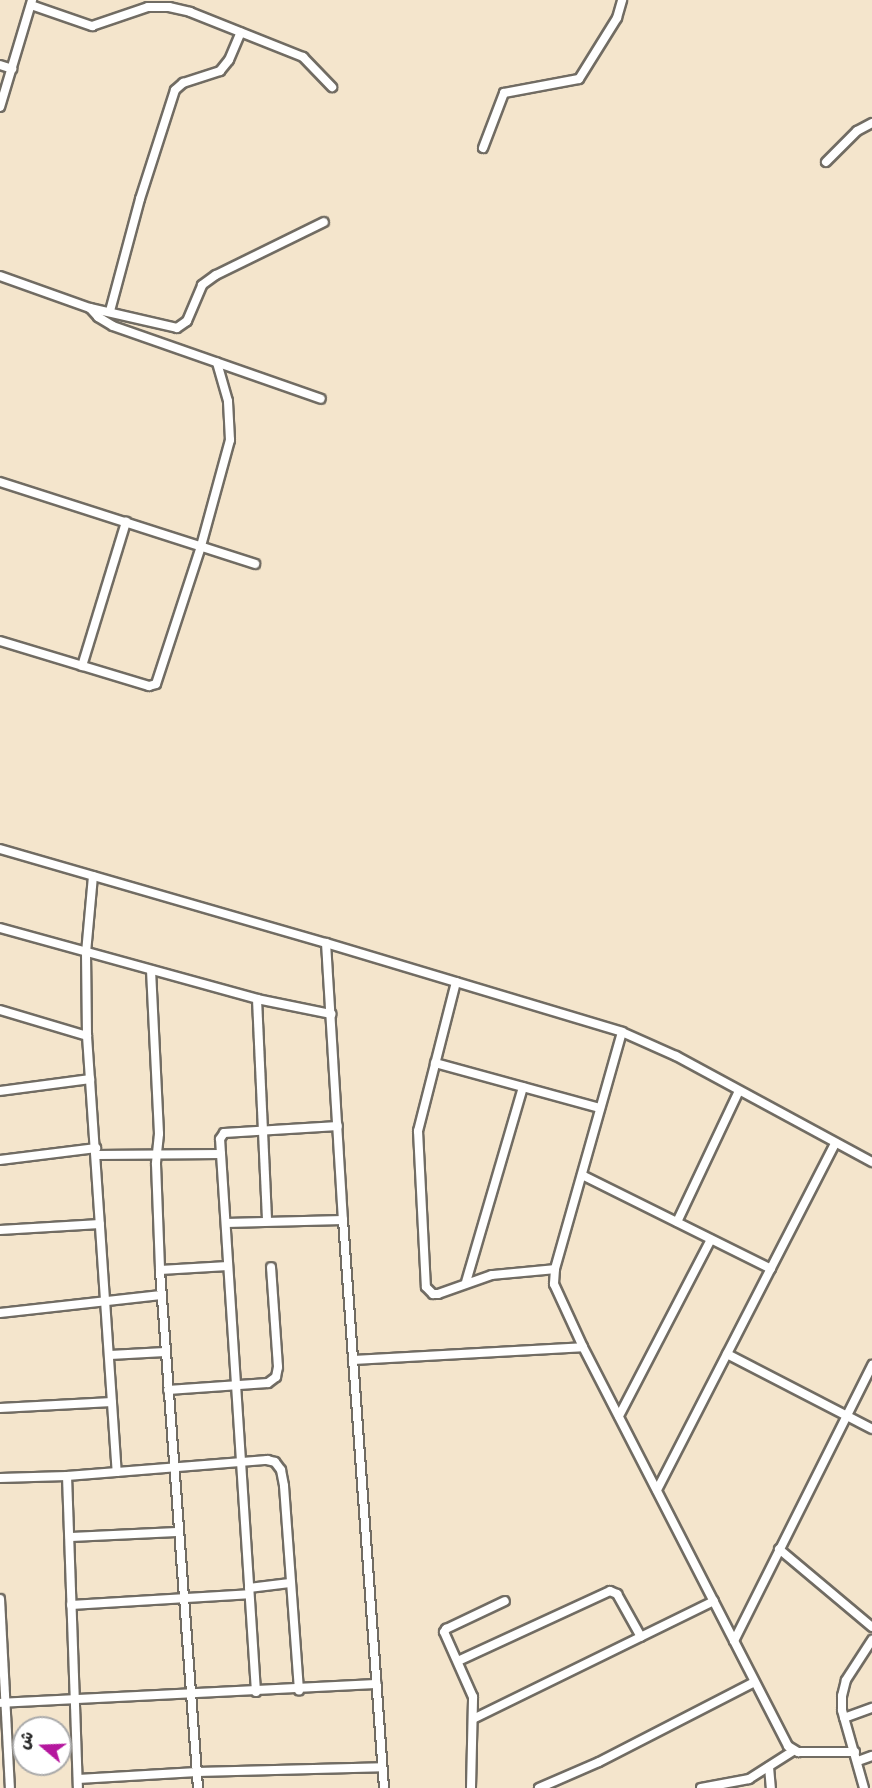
<!DOCTYPE html>
<meta charset="utf-8">
<style>
body{margin:0}
#map{position:relative;width:872px;height:1788px;overflow:hidden;background:#f4e5cc;font-family:Mynerve,"Playpen Sans Arabic",sans-serif}
div>[style]{position:absolute}
.roads{filter:drop-shadow(2px 0 #716c63) drop-shadow(-2px 0 #716c63) drop-shadow(0 2px #716c63) drop-shadow(0 -2px #716c63)}
.minor>*{height:8px;margin:-4px;padding:0 4px;transform-origin:4px;border-radius:4px;background:#fff}
span{translate:-50% -50%;white-space:nowrap;text-align:center;line-height:1.15;-webkit-text-stroke:6px #fff;paint-order:stroke}
.north{position:absolute;left:12px;top:1716px;width:60px;height:60px;box-sizing:border-box;background:#fff;border:2px solid #aaa;border-radius:50%;rotate:289deg;font-size:16px;font-weight:700;line-height:24px;text-align:center;color:#2b2b2b}
.north::after{content:'';display:block;margin:auto;width:21px;height:27px;background:#b5179e;clip-path:polygon(50% 0,100% 100%,50% 72%,0 100%)}
</style>
<div id="map">
<div class="roads">
<div class="minor">
<div style="left:31px;top:5px;width:65px;rotate:19deg"></div>
<div style="left:92px;top:26px;width:59px;rotate:-18.7deg"></div>
<div style="left:148px;top:7px;width:21px"></div>
<div style="left:169px;top:7px;width:22px;rotate:13deg"></div>
<div style="left:190px;top:12px;width:122px;rotate:21.7deg"></div>
<div style="left:303px;top:57px;width:42px;rotate:46deg"></div>
<div style="left:0;top:65px;width:13px;rotate:18deg"></div>
<div style="left:0;top:107px;width:112px;rotate:-73.3deg"></div>
<div style="left:483px;top:148px;width:59px;rotate:-69.1deg"></div>
<div style="left:504px;top:93px;width:76px;rotate:-10.6deg"></div>
<div style="left:579px;top:79px;width:72px;rotate:-58.1deg"></div>
<div style="left:617px;top:18px;width:19px;rotate:-74deg"></div>
<div style="left:826px;top:162px;width:44px;rotate:-45deg"></div>
<div style="left:857px;top:131px;width:17px;rotate:-28deg"></div>
<div style="left:0;top:276px;width:96px;rotate:19.6deg"></div>
<div style="left:90px;top:308px;width:89px;rotate:12.9deg"></div>
<div style="left:177px;top:328px;width:12px;rotate:-35deg"></div>
<div style="left:187px;top:321px;width:39px;rotate:-67deg"></div>
<div style="left:202px;top:285px;width:17px;rotate:-36deg"></div>
<div style="left:216px;top:275px;width:120px;rotate:-26.1deg"></div>
<div style="left:90px;top:308px;width:12px;rotate:48deg"></div>
<div style="left:98px;top:317px;width:17px;rotate:31deg"></div>
<div style="left:113px;top:326px;width:220px;rotate:19.3deg"></div>
<div style="left:110px;top:311px;width:116px;rotate:-75deg"></div>
<div style="left:140px;top:199px;width:114px;rotate:-72.2deg"></div>
<div style="left:175px;top:90px;width:11px;rotate:-41deg"></div>
<div style="left:183px;top:83px;width:39px;rotate:-18deg"></div>
<div style="left:220px;top:71px;width:14px;rotate:-51deg"></div>
<div style="left:229px;top:60px;width:30px;rotate:-67deg"></div>
<div style="left:0;top:482px;width:268px;rotate:17.8deg"></div>
<div style="left:0;top:641px;width:156px;rotate:16.8deg"></div>
<div style="left:149px;top:686px;width:7px;rotate:-16deg"></div>
<div style="left:156px;top:684px;width:145px;rotate:-71.9deg"></div>
<div style="left:201px;top:546px;width:110px;rotate:-74.7deg"></div>
<div style="left:230px;top:440px;width:39px;rotate:-93deg"></div>
<div style="left:228px;top:401px;width:40px;rotate:-106deg"></div>
<div style="left:82px;top:666px;width:151px;rotate:-73deg"></div>
<div style="left:0;top:849px;width:339px;rotate:16.1deg"></div>
<div style="left:326px;top:943px;width:309px;rotate:16.7deg"></div>
<div style="left:622px;top:1032px;width:59px;rotate:24deg"></div>
<div style="left:676px;top:1056px;width:223px;rotate:28.4deg"></div>
<div style="left:93px;top:876px;width:77px;rotate:95.2deg"></div>
<div style="left:86px;top:953px;width:83px;rotate:89.3deg"></div>
<div style="left:87px;top:1036px;width:437px;rotate:86.1deg"></div>
<div style="left:0;top:928px;width:267px;rotate:15.4deg"></div>
<div style="left:257px;top:999px;width:76px;rotate:11.5deg"></div>
<div style="left:326px;top:943px;width:278px;rotate:86.5deg"></div>
<div style="left:343px;top:1220px;width:569px;rotate:85.87deg"></div>
<div style="left:151px;top:970px;width:164px;rotate:87.2deg"></div>
<div style="left:159px;top:1134px;width:30px;rotate:96deg"></div>
<div style="left:156px;top:1164px;width:106px;rotate:87.8deg"></div>
<div style="left:456px;top:982px;width:154px;rotate:104.3deg"></div>
<div style="left:418px;top:1131px;width:156px;rotate:87.1deg"></div>
<div style="left:426px;top:1287px;width:10px;rotate:45deg"></div>
<div style="left:433px;top:1294px;width:5px"></div>
<div style="left:438px;top:1294px;width:57px;rotate:-19.4deg"></div>
<div style="left:492px;top:1275px;width:63px;rotate:-5.4deg"></div>
<div style="left:257px;top:999px;width:222px;rotate:87.4deg"></div>
<div style="left:0;top:1010px;width:91px;rotate:16.6deg"></div>
<div style="left:622px;top:1032px;width:246px;rotate:105.8deg"></div>
<div style="left:555px;top:1269px;width:15px;rotate:94deg"></div>
<div style="left:554px;top:1284px;width:69px;rotate:65.3deg"></div>
<div style="left:583px;top:1347px;width:449px;rotate:62.8deg"></div>
<div style="left:788px;top:1746px;width:12px;rotate:31deg"></div>
<div style="left:798px;top:1752px;width:57px"></div>
<div style="left:435px;top:1063px;width:171px;rotate:15.3deg"></div>
<div style="left:0;top:1091px;width:91px;rotate:-7.6deg"></div>
<div style="left:96px;top:1155px;width:125px;rotate:-0.5deg"></div>
<div style="left:0;top:1160px;width:97px;rotate:-7.1deg"></div>
<div style="left:582px;top:1175px;width:211px;rotate:26.4deg"></div>
<div style="left:677px;top:1222px;width:145px;rotate:-64.7deg"></div>
<div style="left:226px;top:1223px;width:117px;rotate:-1.5deg"></div>
<div style="left:0;top:1230px;width:100px;rotate:-3.4deg"></div>
<div style="left:466px;top:1282px;width:203px;rotate:-73.7deg"></div>
<div style="left:0;top:1313px;width:162px;rotate:-6.4deg"></div>
<div style="left:727px;top:1354px;width:163px;rotate:27.3deg"></div>
<div style="left:110px;top:1355px;width:55px;rotate:-3.1deg"></div>
<div style="left:353px;top:1360px;width:230px;rotate:-3.2deg"></div>
<div style="left:168px;top:1390px;width:100px;rotate:-4deg"></div>
<div style="left:268px;top:1383px;width:10px;rotate:-37deg"></div>
<div style="left:276px;top:1377px;width:10px;rotate:-79deg"></div>
<div style="left:278px;top:1367px;width:100px;rotate:-94deg"></div>
<div style="left:0;top:1408px;width:112px;rotate:-3.1deg"></div>
<div style="left:619px;top:1416px;width:199px;rotate:-62.5deg"></div>
<div style="left:67px;top:1476px;width:312px;rotate:88deg"></div>
<div style="left:0;top:1478px;width:67px;rotate:-1.7deg"></div>
<div style="left:67px;top:1476px;width:201px;rotate:-4.6deg"></div>
<div style="left:267px;top:1460px;width:8px;rotate:14deg"></div>
<div style="left:275px;top:1462px;width:10px;rotate:53deg"></div>
<div style="left:281px;top:1470px;width:16px;rotate:79deg"></div>
<div style="left:284px;top:1486px;width:205px;rotate:85.8deg"></div>
<div style="left:657px;top:1490px;width:390px;rotate:-62.8deg"></div>
<div style="left:70px;top:1537px;width:108px;rotate:-2.7deg"></div>
<div style="left:779px;top:1549px;width:121px;rotate:40deg"></div>
<div style="left:249px;top:1588px;width:41px;rotate:-7deg"></div>
<div style="left:0;top:1599px;width:189px;rotate:87deg"></div>
<div style="left:71px;top:1605px;width:178px;rotate:-3.5deg"></div>
<div style="left:734px;top:1641px;width:309px;rotate:-63.4deg"></div>
<div style="left:458px;top:1661px;width:167px;rotate:-24.7deg"></div>
<div style="left:610px;top:1591px;width:8px;rotate:23deg"></div>
<div style="left:617px;top:1594px;width:49px;rotate:60.8deg"></div>
<div style="left:256px;top:1692px;width:554px;rotate:-93.72deg"></div>
<div style="left:220px;top:1139px;width:7px;rotate:-56deg"></div>
<div style="left:224px;top:1133px;width:114px;rotate:-3.5deg"></div>
<div style="left:0;top:1703px;width:377px;rotate:-2.9deg"></div>
<div style="left:475px;top:1718px;width:266px;rotate:-26.1deg"></div>
<div style="left:844px;top:1718px;width:30px;rotate:-20deg"></div>
<div style="left:858px;top:1761px;width:15px;rotate:-20deg"></div>
<div style="left:769px;top:1767px;width:21px;rotate:85deg"></div>
<div style="left:78px;top:1779px;width:119px;rotate:-3.4deg"></div>
<div style="left:197px;top:1772px;width:185px;rotate:-1.5deg"></div>
<div style="left:198px;top:1788px;width:519px;rotate:-94.2deg"></div>
<div style="left:160px;top:1270px;width:68px;rotate:-3.4deg"></div>
<div style="left:471px;top:1788px;width:91px;rotate:-88.7deg"></div>
<div style="left:473px;top:1697px;width:71px;rotate:-114deg"></div>
<div style="left:444px;top:1632px;width:4px;rotate:-56deg"></div>
<div style="left:446px;top:1629px;width:65px;rotate:-25.4deg"></div>
<div style="left:539px;top:1788px;width:65px;rotate:-23.4deg"></div>
<div style="left:599px;top:1762px;width:173px;rotate:-27.2deg"></div>
<div style="left:701px;top:1788px;width:49px;rotate:-10.6deg"></div>
<div style="left:749px;top:1779px;width:52px;rotate:-32.5deg"></div>
<div style="left:864px;top:1788px;width:81px;rotate:-105.8deg"></div>
<div style="left:842px;top:1710px;width:14px;rotate:-90deg"></div>
<div style="left:842px;top:1696px;width:16px;rotate:-76deg"></div>
<div style="left:846px;top:1680px;width:48px;rotate:-57deg"></div>
</div>
</div>
<div class="north">ش</div>
</div>
